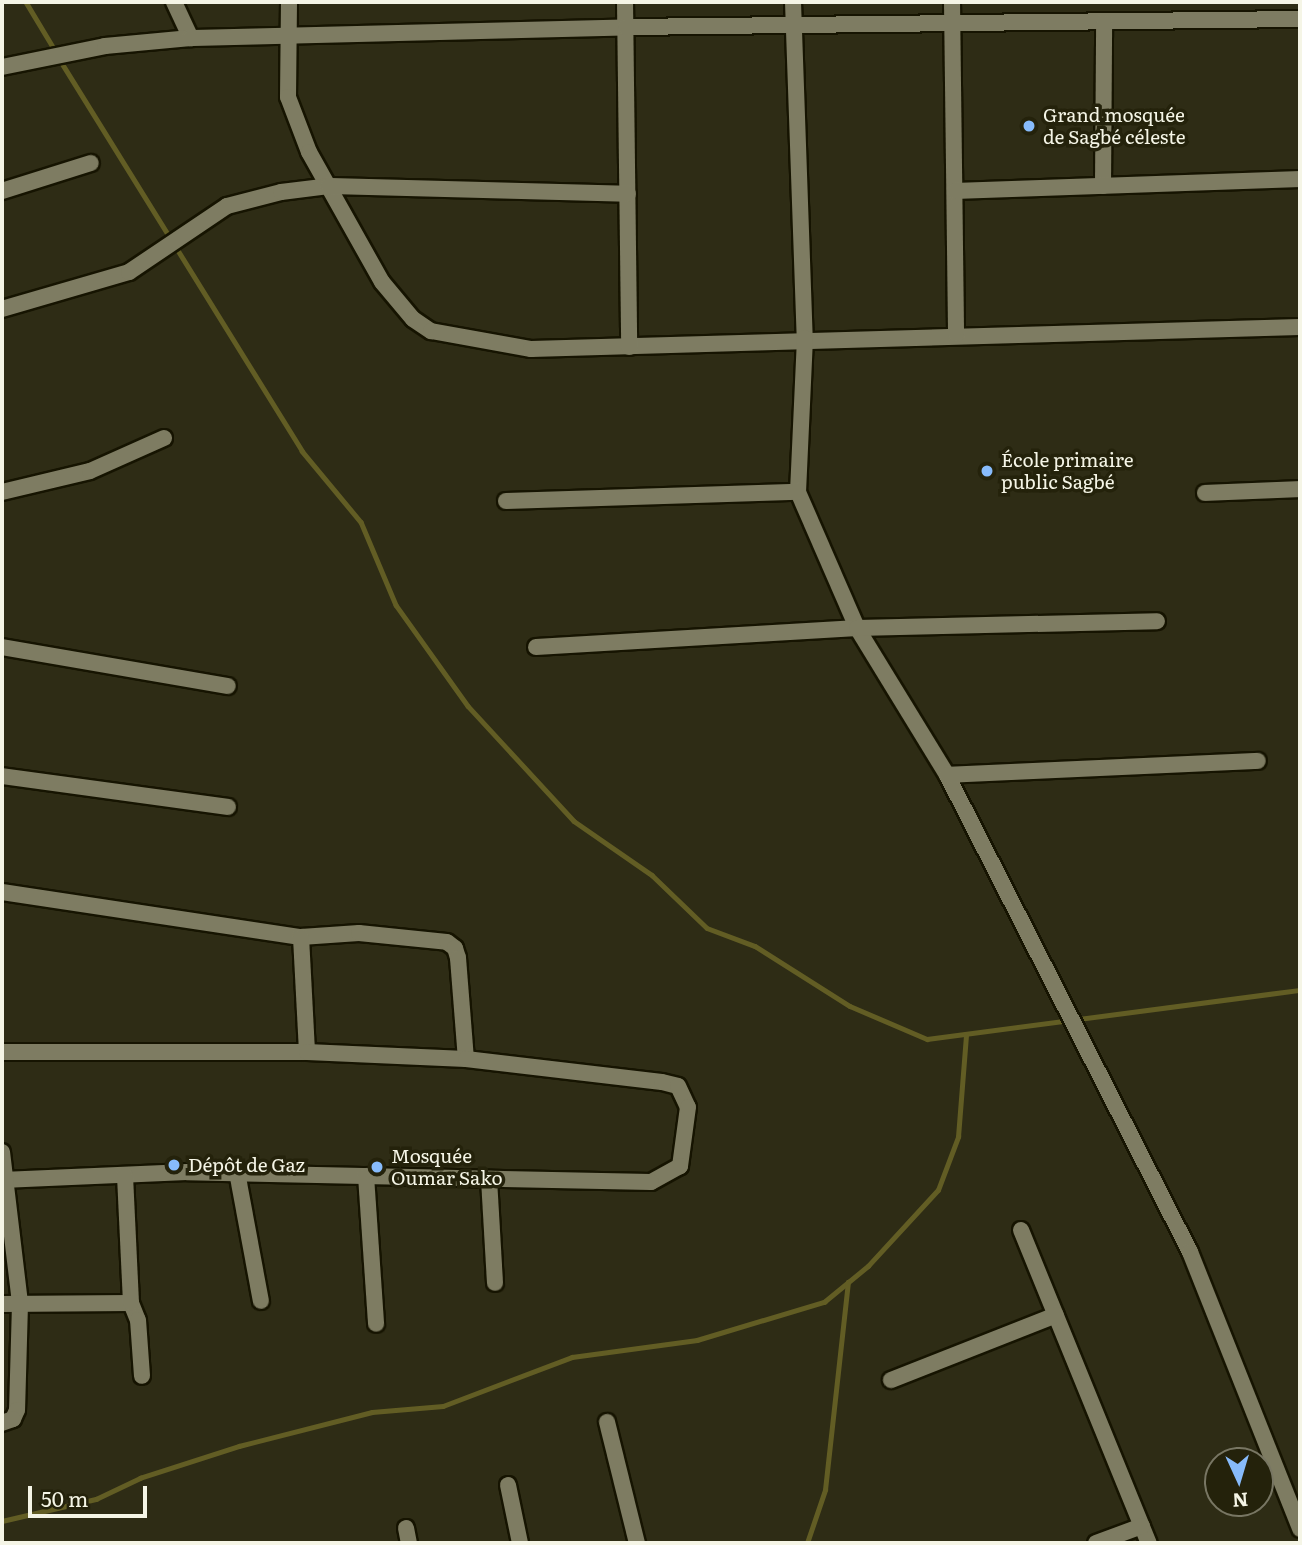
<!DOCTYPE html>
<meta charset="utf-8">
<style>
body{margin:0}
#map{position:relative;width:1302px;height:1545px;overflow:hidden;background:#2e2c15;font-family:Literata,serif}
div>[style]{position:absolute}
.stream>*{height:4.5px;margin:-2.25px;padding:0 2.25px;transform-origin:2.25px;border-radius:2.25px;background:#625d24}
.roads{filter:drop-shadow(2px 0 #161401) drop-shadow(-2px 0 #161401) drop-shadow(0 2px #161401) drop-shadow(0 -2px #161401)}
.street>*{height:16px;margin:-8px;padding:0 8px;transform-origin:8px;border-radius:8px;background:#7e7c62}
.dots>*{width:19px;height:19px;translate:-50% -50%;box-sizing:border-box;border:4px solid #24220b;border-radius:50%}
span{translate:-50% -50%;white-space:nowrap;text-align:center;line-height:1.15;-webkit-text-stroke:7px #24220b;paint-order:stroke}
.poi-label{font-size:19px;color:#f5f5e6}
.left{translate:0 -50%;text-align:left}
.frame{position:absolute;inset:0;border:4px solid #f5f5e6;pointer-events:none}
.north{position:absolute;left:1204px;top:1447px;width:70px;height:70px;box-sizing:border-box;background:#24220b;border:2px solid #787663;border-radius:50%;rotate:176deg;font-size:19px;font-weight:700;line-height:28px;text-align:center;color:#f5f5e6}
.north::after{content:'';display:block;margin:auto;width:24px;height:32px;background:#87bbfb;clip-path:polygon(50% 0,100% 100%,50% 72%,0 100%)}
.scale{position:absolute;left:28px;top:1486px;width:119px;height:32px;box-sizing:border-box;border:4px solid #f5f5e6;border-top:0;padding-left:9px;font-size:21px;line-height:24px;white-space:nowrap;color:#f5f5e6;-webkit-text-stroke:5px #24220b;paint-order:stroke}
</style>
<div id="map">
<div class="stream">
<div style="left:26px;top:2px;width:58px;rotate:59deg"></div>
<div style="left:60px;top:60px;width:460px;rotate:58.2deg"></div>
<div style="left:302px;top:451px;width:92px;rotate:50.3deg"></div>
<div style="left:361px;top:522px;width:90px;rotate:67.1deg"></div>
<div style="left:396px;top:605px;width:124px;rotate:54.5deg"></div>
<div style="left:468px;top:706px;width:156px;rotate:47.3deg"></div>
<div style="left:574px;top:821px;width:95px;rotate:34.7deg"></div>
<div style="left:652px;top:875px;width:76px;rotate:43.9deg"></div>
<div style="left:707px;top:928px;width:51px;rotate:20.6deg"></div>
<div style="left:755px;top:946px;width:112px;rotate:32.3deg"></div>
<div style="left:850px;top:1006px;width:84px;rotate:23.2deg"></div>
<div style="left:927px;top:1039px;width:376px;rotate:-7.5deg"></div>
<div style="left:2px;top:1521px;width:97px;rotate:-13.2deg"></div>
<div style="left:96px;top:1499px;width:49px;rotate:-25.5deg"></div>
<div style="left:140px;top:1478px;width:104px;rotate:-17.9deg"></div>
<div style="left:239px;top:1446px;width:137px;rotate:-14.3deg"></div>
<div style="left:372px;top:1412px;width:71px;rotate:-4.8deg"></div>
<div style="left:443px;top:1406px;width:138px;rotate:-20.8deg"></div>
<div style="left:572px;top:1357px;width:126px;rotate:-7.7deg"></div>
<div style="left:697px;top:1340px;width:133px;rotate:-16.7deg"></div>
<div style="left:824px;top:1302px;width:57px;rotate:-39.3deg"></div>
<div style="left:868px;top:1266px;width:103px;rotate:-47.4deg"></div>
<div style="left:938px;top:1190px;width:57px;rotate:-69.3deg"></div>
<div style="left:958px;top:1137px;width:102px;rotate:-85.5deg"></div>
<div style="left:807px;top:1543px;width:56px;rotate:-71.2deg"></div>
<div style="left:825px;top:1490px;width:209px;rotate:-83.7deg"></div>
</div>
<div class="roads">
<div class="street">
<div style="left:174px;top:2px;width:40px;rotate:65deg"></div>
<div style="left:289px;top:2px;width:95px;rotate:90.6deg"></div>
<div style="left:288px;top:97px;width:59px;rotate:69.1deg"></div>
<div style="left:309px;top:152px;width:149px;rotate:60.7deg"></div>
<div style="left:382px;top:282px;width:48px;rotate:50deg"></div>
<div style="left:413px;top:319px;width:22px;rotate:34deg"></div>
<div style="left:431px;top:331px;width:102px;rotate:10.2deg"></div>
<div style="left:531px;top:349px;width:769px;rotate:-1.64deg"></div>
<div style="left:625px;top:2px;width:345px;rotate:89.3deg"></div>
<div style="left:793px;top:2px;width:336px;rotate:88deg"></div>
<div style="left:805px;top:338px;width:154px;rotate:92.6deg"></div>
<div style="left:798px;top:492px;width:148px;rotate:66.5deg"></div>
<div style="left:857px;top:628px;width:172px;rotate:58.5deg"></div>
<div style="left:947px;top:775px;width:535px;rotate:63deg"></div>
<div style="left:1190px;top:1252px;width:298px;rotate:68.3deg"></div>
<div style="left:952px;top:2px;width:332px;rotate:89.3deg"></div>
<div style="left:2px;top:67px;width:105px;rotate:-11.5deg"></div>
<div style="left:105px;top:46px;width:86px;rotate:-5.3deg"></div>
<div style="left:191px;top:38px;width:435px;rotate:-1.4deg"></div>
<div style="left:626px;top:27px;width:674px;rotate:-0.68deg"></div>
<div style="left:1103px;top:186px;width:163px;rotate:-89.6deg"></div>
<div style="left:2px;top:191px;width:93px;rotate:-17.5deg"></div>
<div style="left:955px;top:191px;width:345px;rotate:-2deg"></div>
<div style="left:2px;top:309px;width:132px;rotate:-16.2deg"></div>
<div style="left:129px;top:272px;width:118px;rotate:-34deg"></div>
<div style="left:227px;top:206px;width:56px;rotate:-14.5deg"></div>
<div style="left:281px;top:192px;width:48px;rotate:-7.1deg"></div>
<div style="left:329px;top:186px;width:299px;rotate:1.5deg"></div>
<div style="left:2px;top:492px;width:90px;rotate:-13.4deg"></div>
<div style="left:90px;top:471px;width:81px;rotate:-24deg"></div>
<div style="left:1205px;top:493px;width:95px;rotate:-2.4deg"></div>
<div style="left:506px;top:501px;width:292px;rotate:-1.8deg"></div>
<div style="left:2px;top:647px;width:229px;rotate:9.8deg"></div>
<div style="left:536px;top:647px;width:322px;rotate:-3.4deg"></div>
<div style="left:857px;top:628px;width:300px;rotate:-1.3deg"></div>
<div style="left:947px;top:775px;width:311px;rotate:-2.6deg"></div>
<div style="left:2px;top:776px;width:228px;rotate:7.8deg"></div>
<div style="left:2px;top:892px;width:302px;rotate:8.6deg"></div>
<div style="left:301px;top:937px;width:58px;rotate:-3.9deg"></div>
<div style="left:359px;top:933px;width:88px;rotate:5.8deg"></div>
<div style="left:447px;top:942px;width:10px;rotate:37deg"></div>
<div style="left:455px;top:948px;width:10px;rotate:73deg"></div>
<div style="left:458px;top:958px;width:101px;rotate:85.5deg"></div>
<div style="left:301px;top:937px;width:115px;rotate:87deg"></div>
<div style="left:2px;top:1052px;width:305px"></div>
<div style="left:307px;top:1052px;width:159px;rotate:2.5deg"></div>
<div style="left:466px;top:1059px;width:197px;rotate:6.7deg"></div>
<div style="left:662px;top:1082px;width:16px;rotate:14deg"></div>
<div style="left:678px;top:1086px;width:23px;rotate:65deg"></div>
<div style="left:688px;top:1107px;width:60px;rotate:97.7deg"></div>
<div style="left:680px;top:1166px;width:33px;rotate:151deg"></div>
<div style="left:651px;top:1182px;width:464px;rotate:-178.8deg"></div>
<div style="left:187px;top:1172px;width:185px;rotate:177.5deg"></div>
<div style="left:2px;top:1152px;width:153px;rotate:83.2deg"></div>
<div style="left:20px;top:1304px;width:106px;rotate:91.6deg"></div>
<div style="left:17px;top:1410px;width:10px;rotate:114deg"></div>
<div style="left:13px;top:1419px;width:12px;rotate:160deg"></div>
<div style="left:237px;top:1172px;width:131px;rotate:79.5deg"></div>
<div style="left:366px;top:1176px;width:148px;rotate:86.1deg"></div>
<div style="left:489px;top:1179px;width:104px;rotate:86.7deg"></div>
<div style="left:1021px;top:1230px;width:338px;rotate:67.8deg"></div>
<div style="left:131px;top:1303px;width:18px;rotate:68deg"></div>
<div style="left:138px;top:1320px;width:56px;rotate:85.9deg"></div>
<div style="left:2px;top:1304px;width:129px;rotate:-0.4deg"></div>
<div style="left:131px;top:1303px;width:128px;rotate:-92.7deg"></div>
<div style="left:891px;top:1380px;width:177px;rotate:-21.5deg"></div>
<div style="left:607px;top:1422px;width:125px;rotate:76.1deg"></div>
<div style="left:508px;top:1485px;width:59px;rotate:78.3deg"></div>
<div style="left:406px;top:1528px;width:15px;rotate:79deg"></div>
<div style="left:1096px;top:1543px;width:49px;rotate:-20.3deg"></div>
</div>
</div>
<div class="dots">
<div style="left:1029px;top:126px;background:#87bbfb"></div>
<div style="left:987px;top:471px;background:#87bbfb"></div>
<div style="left:174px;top:1165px;background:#87bbfb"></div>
<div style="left:377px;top:1167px;background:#87bbfb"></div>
</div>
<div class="poi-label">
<span class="left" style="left:1043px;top:126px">Grand mosquée<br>de Sagbé céleste</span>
<span class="left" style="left:1001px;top:471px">École primaire<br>public Sagbé</span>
<span class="left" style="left:391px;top:1167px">Mosquée<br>Oumar Sako</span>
<span class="left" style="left:188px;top:1165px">Dépôt de Gaz</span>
</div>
<div class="frame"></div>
<div class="north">N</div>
<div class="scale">50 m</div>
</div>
